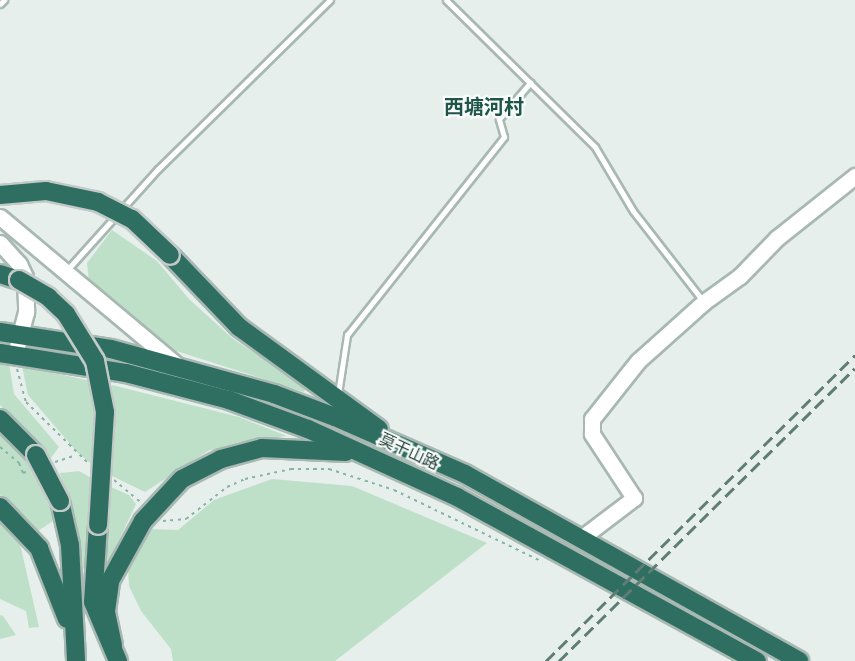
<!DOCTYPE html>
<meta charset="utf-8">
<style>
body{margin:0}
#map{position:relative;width:855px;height:661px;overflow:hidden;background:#e6efeb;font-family:Jost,"Noto Sans SC",sans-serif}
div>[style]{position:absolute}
.green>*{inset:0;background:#bfe0c8}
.path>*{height:2px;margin-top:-1px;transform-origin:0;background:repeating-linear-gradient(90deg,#86b3a5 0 3px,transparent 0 7.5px)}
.roads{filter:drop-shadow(2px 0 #a8b8b2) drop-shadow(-2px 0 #a8b8b2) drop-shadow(0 2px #a8b8b2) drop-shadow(0 -2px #a8b8b2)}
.lane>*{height:5px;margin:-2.5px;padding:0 2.5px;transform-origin:2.5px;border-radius:2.5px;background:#fff}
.secondary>*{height:15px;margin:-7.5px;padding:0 7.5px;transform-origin:7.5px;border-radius:7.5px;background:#fff}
.highway>*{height:18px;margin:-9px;padding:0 9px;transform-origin:9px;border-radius:9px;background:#2f6f62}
.rail>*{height:3px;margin-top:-1.5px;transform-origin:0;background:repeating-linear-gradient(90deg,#5f7d75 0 12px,transparent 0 18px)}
.bridges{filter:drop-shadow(2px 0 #c2cac8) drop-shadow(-2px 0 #c2cac8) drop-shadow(0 2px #c2cac8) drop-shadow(0 -2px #c2cac8)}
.highway-bridge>*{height:18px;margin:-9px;padding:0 9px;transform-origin:9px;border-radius:9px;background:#2f6f62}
span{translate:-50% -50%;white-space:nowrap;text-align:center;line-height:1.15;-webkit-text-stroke:4.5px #f7fbf9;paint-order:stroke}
.street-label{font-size:16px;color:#24423a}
.quarter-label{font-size:20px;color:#1f5548;font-weight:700}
</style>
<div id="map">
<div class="green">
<div style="clip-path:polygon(112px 230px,157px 261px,189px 299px,232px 338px,306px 387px,304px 392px,167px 348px,89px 281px,87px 263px)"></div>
<div style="clip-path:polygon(0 362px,9px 363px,14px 394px,59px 447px,51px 458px,0 405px)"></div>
<div style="clip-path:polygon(22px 366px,91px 381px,97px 412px,93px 465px,78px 453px,28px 395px)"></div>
<div style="clip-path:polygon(112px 385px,239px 417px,287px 436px,239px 442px,208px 451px,145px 492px,110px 475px,115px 426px)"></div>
<div style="clip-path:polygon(0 433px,29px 465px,56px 519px,38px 531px,0 495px)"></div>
<div style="clip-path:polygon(79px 471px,93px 479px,88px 566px,81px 570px,79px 541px,60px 473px)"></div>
<div style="clip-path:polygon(272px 479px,352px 486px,487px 543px,335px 661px,173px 661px,171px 649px,141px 611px,129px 586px,128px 564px,138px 545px,151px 529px,178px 530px,214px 500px)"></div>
<div style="clip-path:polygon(111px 487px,129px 495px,136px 504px,106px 568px,102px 568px)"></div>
<div style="clip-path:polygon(0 513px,11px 523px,21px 548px,39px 627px,29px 628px,26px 611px,0 599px)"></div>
<div style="clip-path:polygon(0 615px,3px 616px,16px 635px,0 639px)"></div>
</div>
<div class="path">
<div style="left:17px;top:369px;width:34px;rotate:75deg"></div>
<div style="left:26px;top:402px;width:86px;rotate:44.5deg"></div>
<div style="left:0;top:447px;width:25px;rotate:40deg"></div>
<div style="left:19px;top:463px;width:11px;rotate:68deg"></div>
<div style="left:23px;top:473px;width:6px;rotate:-18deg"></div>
<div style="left:55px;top:462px;width:22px;rotate:-18deg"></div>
<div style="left:114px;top:480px;width:34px;rotate:40deg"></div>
<div style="left:163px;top:521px;width:23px;rotate:-5deg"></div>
<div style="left:186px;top:519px;width:52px;rotate:-38deg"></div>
<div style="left:227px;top:487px;width:20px;rotate:-24deg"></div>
<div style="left:245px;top:479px;width:47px;rotate:-12.3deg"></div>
<div style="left:291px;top:469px;width:38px"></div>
<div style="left:329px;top:469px;width:68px;rotate:17.9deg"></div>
<div style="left:394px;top:490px;width:165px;rotate:25.8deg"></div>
</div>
<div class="roads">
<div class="lane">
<div style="left:446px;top:0;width:209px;rotate:44.6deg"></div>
<div style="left:595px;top:147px;width:74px;rotate:59.3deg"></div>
<div style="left:633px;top:211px;width:114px;rotate:52.1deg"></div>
<div style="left:0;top:4px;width:6px;rotate:-45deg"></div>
<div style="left:67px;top:270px;width:136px;rotate:-48deg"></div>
<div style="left:158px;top:169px;width:241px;rotate:-44.5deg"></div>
<div style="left:338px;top:394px;width:60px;rotate:-81.3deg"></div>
<div style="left:347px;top:335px;width:253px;rotate:-51.6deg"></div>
<div style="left:504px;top:137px;width:19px;rotate:-106deg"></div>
<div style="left:499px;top:119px;width:48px;rotate:-49.3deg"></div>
</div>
<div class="secondary">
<div style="left:0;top:217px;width:229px;rotate:39.9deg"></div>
<div style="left:0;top:243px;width:28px;rotate:48deg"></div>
<div style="left:19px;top:264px;width:14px;rotate:65deg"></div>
<div style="left:25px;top:277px;width:35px;rotate:88deg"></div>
<div style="left:26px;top:312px;width:43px;rotate:104.7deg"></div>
<div style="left:580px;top:539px;width:68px;rotate:-37.2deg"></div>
<div style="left:634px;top:498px;width:77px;rotate:-123.3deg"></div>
<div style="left:592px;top:434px;width:15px;rotate:-90deg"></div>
<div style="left:592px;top:419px;width:74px;rotate:-51.6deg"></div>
<div style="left:638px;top:361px;width:89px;rotate:-41.8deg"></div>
<div style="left:704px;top:302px;width:44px;rotate:-35.8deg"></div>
<div style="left:740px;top:276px;width:53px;rotate:-45.8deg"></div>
<div style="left:777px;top:238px;width:100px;rotate:-38.5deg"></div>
</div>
<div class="highway">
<div style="left:170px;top:255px;width:100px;rotate:46.2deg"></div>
<div style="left:239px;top:327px;width:173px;rotate:36.1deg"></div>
<div style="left:0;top:274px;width:20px;rotate:18deg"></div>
<div style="left:0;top:332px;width:112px;rotate:8.7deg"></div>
<div style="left:111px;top:349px;width:169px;rotate:15.4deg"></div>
<div style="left:274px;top:394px;width:65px;rotate:20.7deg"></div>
<div style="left:335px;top:417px;width:142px;rotate:23.7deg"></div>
<div style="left:465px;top:474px;width:383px;rotate:29.2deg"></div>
<div style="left:0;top:353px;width:128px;rotate:9deg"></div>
<div style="left:126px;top:373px;width:106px;rotate:14.7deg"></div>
<div style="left:229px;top:400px;width:84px;rotate:20.2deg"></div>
<div style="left:308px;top:429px;width:164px;rotate:24.5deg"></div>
<div style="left:457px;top:497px;width:342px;rotate:28.7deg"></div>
<div style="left:0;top:419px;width:51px;rotate:45deg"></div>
<div style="left:60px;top:501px;width:45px;rotate:77.2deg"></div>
<div style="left:70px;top:545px;width:116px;rotate:87deg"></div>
<div style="left:0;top:507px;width:57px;rotate:46.4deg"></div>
<div style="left:39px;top:548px;width:76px;rotate:68.5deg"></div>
<div style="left:98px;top:525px;width:77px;rotate:93.7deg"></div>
<div style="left:93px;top:602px;width:64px;rotate:67deg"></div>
<div style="left:113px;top:645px;width:35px;rotate:-102deg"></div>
<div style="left:106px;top:611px;width:30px;rotate:-82deg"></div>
<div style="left:110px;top:581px;width:68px;rotate:-61.2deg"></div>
<div style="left:143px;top:521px;width:57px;rotate:-47.1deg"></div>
<div style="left:182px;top:479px;width:44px;rotate:-27.1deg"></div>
<div style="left:221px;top:459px;width:42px;rotate:-15deg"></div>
<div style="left:262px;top:448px;width:84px;rotate:2.7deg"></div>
</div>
</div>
<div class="rail">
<div style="left:546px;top:661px;width:435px;rotate:-44.7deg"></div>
<div style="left:559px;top:661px;width:416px;rotate:-44.7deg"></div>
</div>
<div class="bridges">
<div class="highway-bridge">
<div style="left:0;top:195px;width:46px;rotate:-5deg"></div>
<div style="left:46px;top:191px;width:53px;rotate:11.9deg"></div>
<div style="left:98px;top:202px;width:38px;rotate:27deg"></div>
<div style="left:132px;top:219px;width:52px;rotate:43.5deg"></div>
<div style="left:19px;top:280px;width:34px;rotate:30deg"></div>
<div style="left:48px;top:297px;width:25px;rotate:43deg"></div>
<div style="left:66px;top:314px;width:55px;rotate:58.3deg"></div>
<div style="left:95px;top:361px;width:52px;rotate:78.9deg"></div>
<div style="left:105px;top:412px;width:113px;rotate:93.5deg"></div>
<div style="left:36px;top:455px;width:52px;rotate:62.4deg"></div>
</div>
</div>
<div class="street-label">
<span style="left:409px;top:452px;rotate:25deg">莫干山路</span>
</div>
<div class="quarter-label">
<span style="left:484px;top:107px">西塘河村</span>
</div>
</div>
